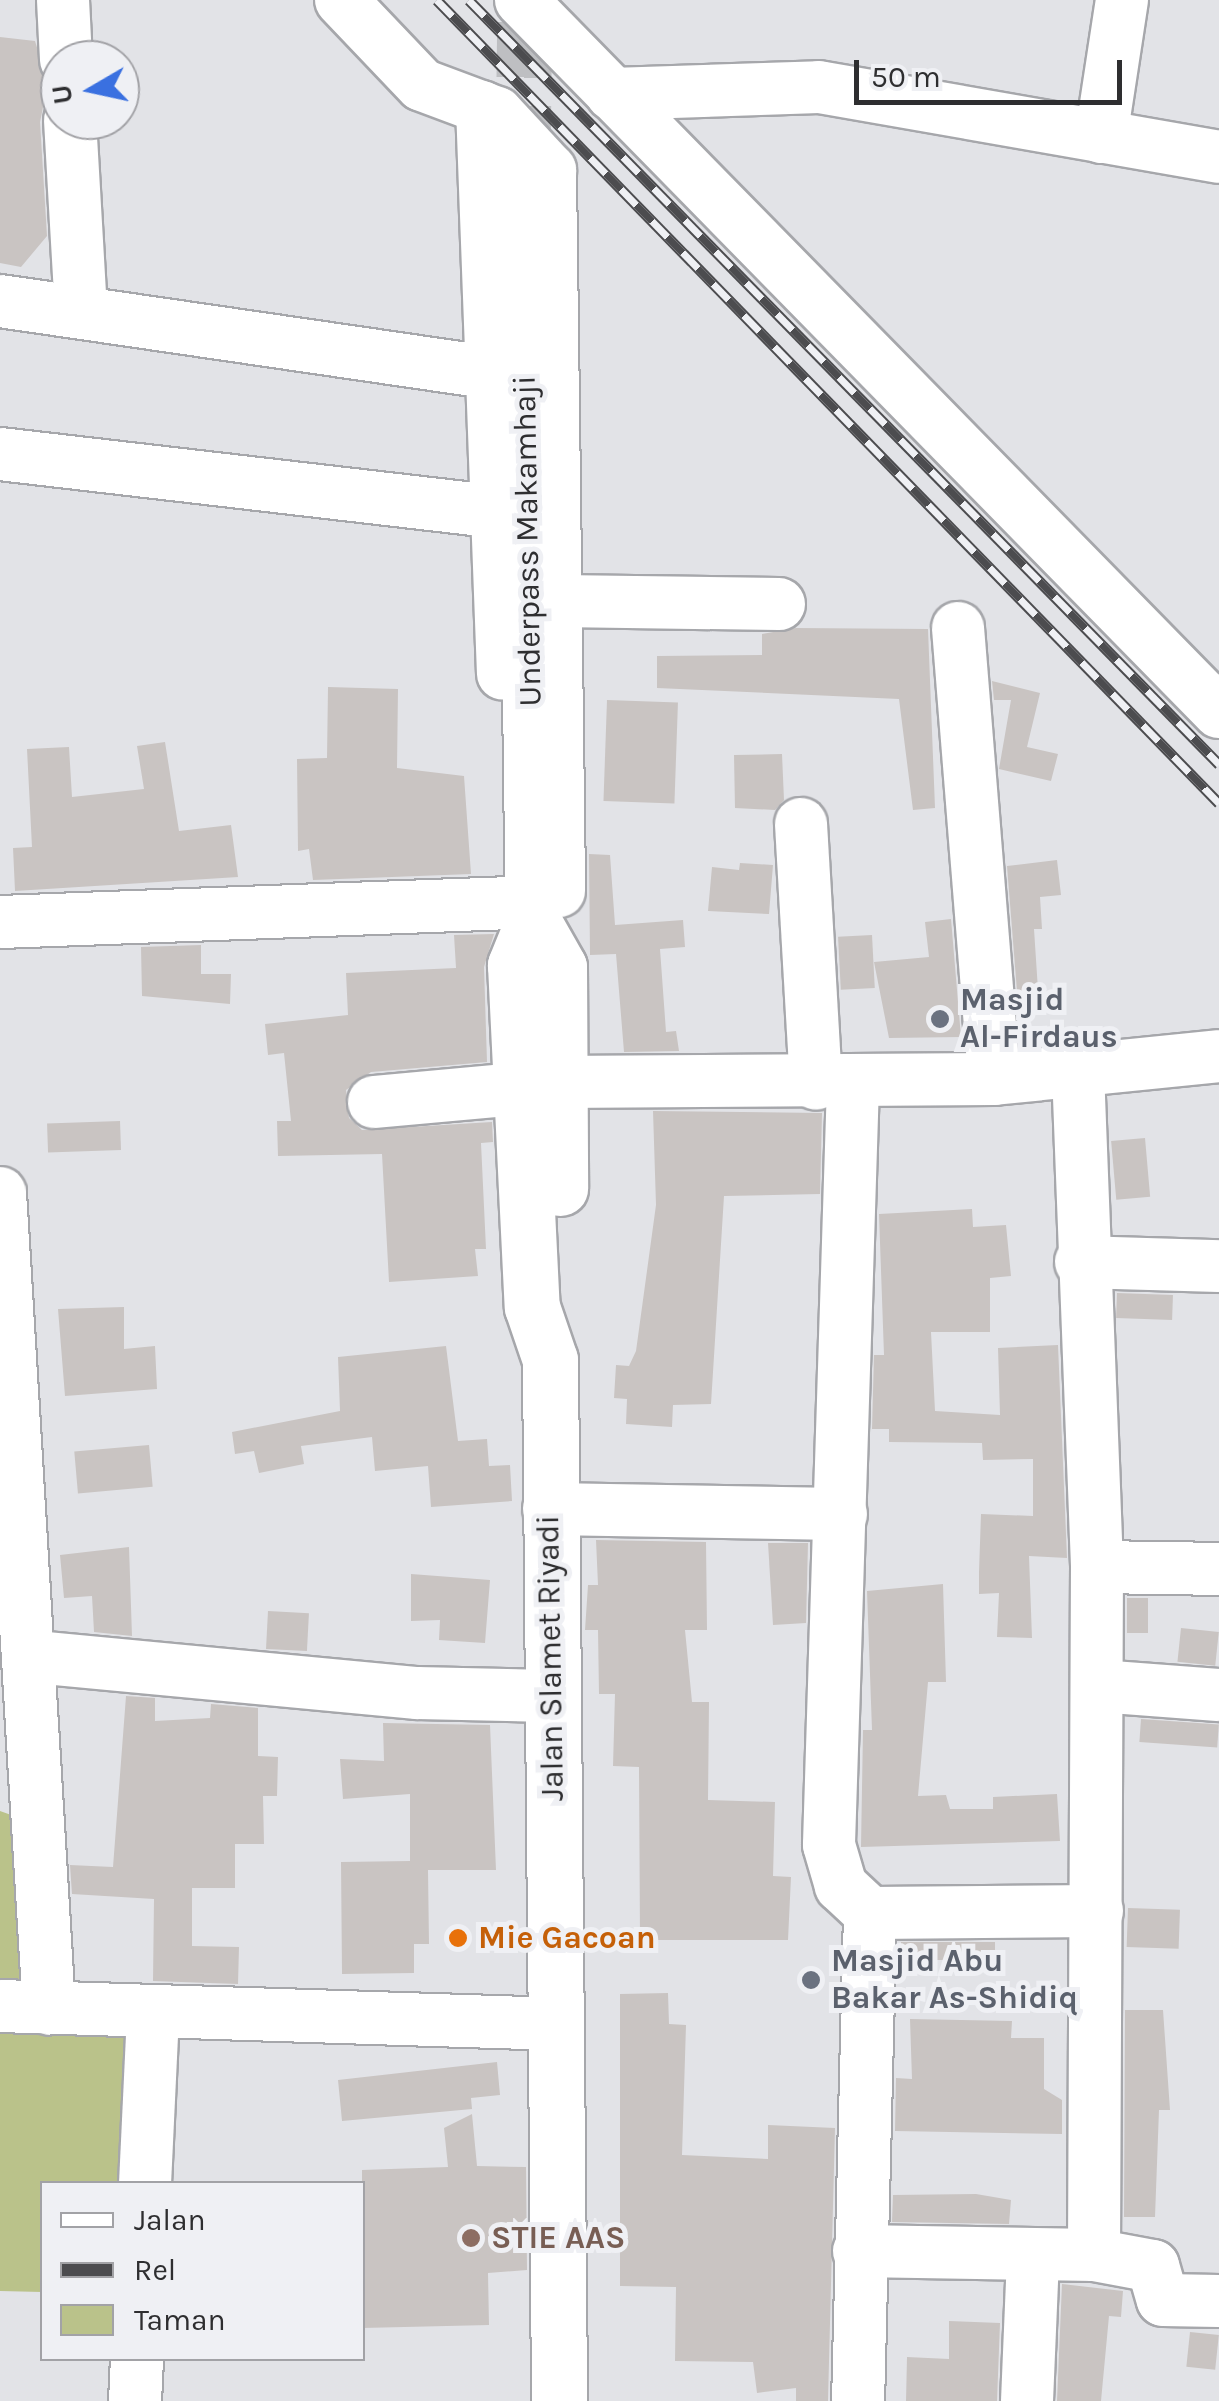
<!DOCTYPE html>
<style>
body{margin:0}
#map{position:relative;width:1219px;height:2401px;overflow:hidden;background:#e2e3e7;font-family:Karla,sans-serif}
div>[style]{position:absolute}
.green>*{inset:0;background:#bac28a}
.building>*{inset:0;background:#c9c4c2;transform-origin:0 0}
.major-tunnel>*{height:55px;margin-top:-27.5px;transform-origin:0;background:repeating-linear-gradient(90deg,#bebfc2 0 55px,transparent 0 83px)}
.roads{filter:drop-shadow(2px 0 #a6a7ab) drop-shadow(-2px 0 #a6a7ab) drop-shadow(0 2px #a6a7ab) drop-shadow(0 -2px #a6a7ab)}
.minor>*{height:52px;margin:-26px;padding:0 26px;transform-origin:26px;border-radius:26px;background:#fff}
.major>*{height:55px;margin:-27.5px;padding:0 27.5px;transform-origin:27.5px;border-radius:27.5px;background:#fff}
.rail>*{height:11px;margin-top:-5.5px;transform-origin:0;background:repeating-linear-gradient(90deg,#eff0f4 0 22px,#4c4c4f 0 44px);box-sizing:border-box;border-block:2px solid #4c4c4f}
.dots>*{width:28px;height:28px;translate:-50% -50%;box-sizing:border-box;border:5px solid #eff0f4;border-radius:50%}
span{translate:-50% -50%;white-space:nowrap;text-align:center;line-height:1.15;-webkit-text-stroke:10px #eff0f4;paint-order:stroke}
.street-label{font-size:32px;color:#2e2e30}
.worship-label{font-size:32px;color:#5b616d;font-weight:700}
.left{translate:0 -50%;text-align:left}
.food-label{font-size:32px;color:#c56008;font-weight:700}
.education-label{font-size:32px;color:#785e54;font-weight:700}
.legend{position:absolute;left:40px;top:2181px;width:325px;height:180px;box-sizing:border-box;background:#eff0f4;border:2px solid #a2a2a6;margin:0;padding:12px 18px;list-style:none;font-size:30px;color:#2e2e30}
.legend li{display:flex;align-items:center;gap:20px;height:50px}
.legend b{width:50px;border:2px solid #a2a2a6}
.north{position:absolute;left:40px;top:40px;width:100px;height:100px;box-sizing:border-box;background:#eff0f4;border:2px solid #a2a2a6;border-radius:50%;rotate:261deg;font-size:28px;font-weight:700;line-height:40px;text-align:center;color:#2e2e30}
.north::after{content:'';display:block;margin:auto;width:35px;height:45px;background:#3a70e0;clip-path:polygon(50% 0,100% 100%,50% 72%,0 100%)}
.scale{position:absolute;left:854px;top:60px;width:268px;height:45px;box-sizing:border-box;border:5px solid #2e2e30;border-top:0;padding-left:12px;font-size:30px;line-height:35px;white-space:nowrap;color:#2e2e30;-webkit-text-stroke:8px #eff0f4;paint-order:stroke}
</style>
<div id="map">
<div class="green">
<div style="clip-path:polygon(0 1811px,14px 1816px,38px 1997px,146px 1998px,131px 2183px,42px 2184px,42px 2292px,0 2291px)"></div>
</div>
<div class="building">
<div style="clip-path:polygon(0 37px,35px 41px,48px 83px,40px 122px,47px 236px,21px 267px,0 263px)"></div>
<div style="clip-path:polygon(796px 628px,928px 629px,935px 808px,913px 810px,899px 699px,657px 688px,657px 656px,762px 655px,762px 634px)"></div>
<div style="clip-path:polygon(992px 681px,1040px 693px,1027px 747px,1058px 754px,1051px 781px,999px 769px,1011px 700px,994px 700px)"></div>
<div style="clip-path:polygon(328px 687px,398px 689px,397px 768px,464px 776px,471px 874px,313px 880px,309px 849px,298px 851px,297px 759px,327px 758px)"></div>
<div style="left:607px;top:700px;width:71px;height:101px;rotate:2deg"></div>
<div style="clip-path:polygon(165px 742px,179px 831px,231px 825px,238px 877px,15px 891px,13px 848px,32px 847px,27px 749px,69px 747px,72px 797px,144px 789px,137px 746px)"></div>
<div style="clip-path:polygon(782px 754px,784px 800px,775px 810px,735px 808px,734px 755px)"></div>
<div style="clip-path:polygon(589px 854px,610px 855px,615px 925px,683px 920px,685px 947px,660px 949px,666px 1032px,676px 1031px,679px 1051px,624px 1052px,616px 954px,590px 955px)"></div>
<div style="clip-path:polygon(1057px 860px,1061px 895px,1040px 897px,1042px 929px,1034px 929px,1038px 990px,1017px 991px,1007px 866px)"></div>
<div style="clip-path:polygon(740px 863px,773px 865px,769px 914px,708px 911px,712px 867px,739px 870px)"></div>
<div style="clip-path:polygon(951px 919px,961px 1037px,889px 1038px,874px 962px,929px 957px,925px 922px)"></div>
<div style="clip-path:polygon(494px 934px,484px 967px,487px 1062px,371px 1072px,346px 1090px,349px 1118px,362px 1130px,492px 1122px,493px 1142px,481px 1143px,486px 1249px,475px 1249px,478px 1276px,389px 1282px,382px 1154px,278px 1156px,277px 1121px,291px 1121px,284px 1053px,268px 1055px,265px 1024px,348px 1015px,346px 973px,456px 968px,454px 935px)"></div>
<div style="left:872px;top:935px;width:53px;height:34px;rotate:87deg"></div>
<div style="clip-path:polygon(201px 945px,201px 974px,231px 974px,230px 1004px,142px 996px,141px 947px)"></div>
<div style="clip-path:polygon(653px 1111px,822px 1113px,820px 1194px,724px 1196px,711px 1404px,673px 1405px,672px 1427px,626px 1424px,627px 1399px,614px 1398px,616px 1365px,629px 1366px,636px 1351px,656px 1205px)"></div>
<div style="left:120px;top:1121px;width:29px;height:73px;rotate:88deg"></div>
<div style="left:1145px;top:1138px;width:59px;height:34px;rotate:85deg"></div>
<div style="clip-path:polygon(972px 1209px,973px 1227px,1006px 1225px,1011px 1276px,990px 1278px,990px 1332px,931px 1332px,935px 1411px,1000px 1415px,998px 1348px,1058px 1345px,1067px 1558px,1029px 1556px,1032px 1638px,997px 1637px,999px 1593px,979px 1594px,979px 1572px,981px 1514px,1033px 1516px,1033px 1459px,983px 1460px,982px 1443px,889px 1442px,889px 1429px,872px 1429px,874px 1355px,884px 1355px,879px 1214px)"></div>
<div style="left:1117px;top:1293px;width:56px;height:25px;rotate:2deg"></div>
<div style="clip-path:polygon(124px 1307px,124px 1349px,155px 1346px,157px 1389px,65px 1396px,58px 1309px)"></div>
<div style="clip-path:polygon(446px 1346px,458px 1441px,487px 1439px,489px 1466px,510px 1465px,512px 1501px,431px 1507px,428px 1466px,375px 1471px,372px 1437px,301px 1446px,304px 1464px,259px 1473px,254px 1451px,235px 1454px,232px 1432px,340px 1411px,338px 1357px)"></div>
<div style="left:149px;top:1445px;width:42px;height:75px;rotate:85deg"></div>
<div style="clip-path:polygon(596px 1540px,706px 1542px,707px 1630px,685px 1630px,692px 1702px,709px 1702px,708px 1800px,775px 1802px,773px 1876px,791px 1877px,788px 1940px,640px 1940px,639px 1767px,613px 1766px,615px 1694px,599px 1694px,598px 1630px,585px 1630px,588px 1585px,598px 1585px)"></div>
<div style="clip-path:polygon(768px 1543px,808px 1543px,806px 1623px,773px 1625px)"></div>
<div style="clip-path:polygon(129px 1547px,132px 1636px,94px 1632px,92px 1596px,64px 1598px,60px 1555px)"></div>
<div style="clip-path:polygon(411px 1574px,490px 1580px,485px 1643px,439px 1640px,440px 1620px,411px 1621px)"></div>
<div style="clip-path:polygon(943px 1584px,946px 1682px,928px 1682px,918px 1796px,946px 1795px,950px 1809px,993px 1809px,993px 1797px,1057px 1794px,1060px 1841px,861px 1847px,863px 1730px,872px 1730px,867px 1591px)"></div>
<div style="left:1127px;top:1598px;width:21px;height:35px"></div>
<div style="left:268px;top:1611px;width:41px;height:38px;rotate:3deg"></div>
<div style="left:1181px;top:1628px;width:38px;height:34px;rotate:6deg"></div>
<div style="clip-path:polygon(126px 1696px,155px 1698px,155px 1721px,210px 1718px,211px 1704px,258px 1708px,258px 1756px,278px 1757px,277px 1796px,263px 1796px,264px 1844px,235px 1844px,235px 1888px,192px 1888px,192px 1946px,239px 1947px,238px 1984px,153px 1981px,154px 1899px,72px 1894px,70px 1865px,113px 1867px)"></div>
<div style="left:1141px;top:1719px;width:78px;height:23px;rotate:4deg"></div>
<div style="clip-path:polygon(383px 1723px,490px 1725px,496px 1870px,428px 1870px,429px 1944px,414px 1944px,414px 1973px,342px 1974px,341px 1862px,410px 1861px,410px 1794px,343px 1799px,340px 1759px,384px 1761px)"></div>
<div style="left:1128px;top:1908px;width:52px;height:39px;rotate:2deg"></div>
<div style="left:995px;top:1942px;width:18px;height:94px;rotate:90deg"></div>
<div style="clip-path:polygon(668px 1993px,669px 2024px,686px 2025px,682px 2155px,768px 2159px,768px 2125px,835px 2128px,828px 2401px,796px 2401px,796px 2388px,757px 2393px,753px 2362px,675px 2361px,676px 2287px,620px 2286px,620px 1994px)"></div>
<div style="clip-path:polygon(1125px 2010px,1163px 2010px,1170px 2110px,1159px 2110px,1155px 2217px,1124px 2217px)"></div>
<div style="clip-path:polygon(910px 2019px,1012px 2021px,1011px 2038px,1044px 2038px,1044px 2089px,1062px 2100px,1062px 2134px,895px 2131px,896px 2078px,912px 2079px)"></div>
<div style="clip-path:polygon(497px 2062px,500px 2095px,471px 2098px,472px 2109px,342px 2121px,338px 2080px)"></div>
<div style="clip-path:polygon(472px 2114px,477px 2166px,526px 2167px,527px 2270px,488px 2273px,489px 2325px,362px 2328px,362px 2170px,448px 2167px,444px 2128px)"></div>
<div style="clip-path:polygon(976px 2194px,1011px 2200px,1009px 2224px,892px 2222px,893px 2195px)"></div>
<div style="clip-path:polygon(1062px 2284px,1123px 2291px,1121px 2317px,1109px 2316px,1101px 2401px,1057px 2401px)"></div>
<div style="clip-path:polygon(949px 2321px,1000px 2323px,997px 2401px,906px 2401px,907px 2357px,949px 2359px)"></div>
<div style="left:1190px;top:2332px;width:29px;height:35px;rotate:6deg"></div>
</div>
<div class="major-tunnel">
<div style="left:523px;top:160px;width:160px;rotate:-89.3deg"></div>
</div>
<div class="roads">
<div class="minor">
<div style="left:63px;top:0;width:60px;rotate:87.1deg"></div>
<div style="left:341px;top:0;width:117px;rotate:46.4deg"></div>
<div style="left:422px;top:85px;width:80px;rotate:20.5deg"></div>
<div style="left:497px;top:113px;width:78px;rotate:47.1deg"></div>
<div style="left:550px;top:170px;width:721px;rotate:89.28deg"></div>
<div style="left:521px;top:0;width:997px;rotate:45.57deg"></div>
<div style="left:612px;top:94px;width:207px;rotate:-1.9deg"></div>
<div style="left:819px;top:87px;width:406px;rotate:9.9deg"></div>
<div style="left:482px;top:107px;width:567px;rotate:87.88deg"></div>
<div style="left:70px;top:120px;width:191px;rotate:86.7deg"></div>
<div style="left:1101px;top:137px;width:139px;rotate:-81.3deg"></div>
<div style="left:0;top:301px;width:498px;rotate:8.3deg"></div>
<div style="left:0;top:454px;width:502px;rotate:6.63deg"></div>
<div style="left:559px;top:601px;width:220px;rotate:0.8deg"></div>
<div style="left:958px;top:628px;width:452px;rotate:85.4deg"></div>
<div style="left:801px;top:824px;width:260px;rotate:86.7deg"></div>
<div style="left:0;top:922px;width:510px;rotate:-2.13deg"></div>
<div style="left:1078px;top:1071px;width:496px;rotate:87.8deg"></div>
<div style="left:1097px;top:1567px;width:688px;rotate:90.25deg"></div>
<div style="left:558px;top:1082px;width:436px;rotate:-0.4deg"></div>
<div style="left:994px;top:1079px;width:226px;rotate:-5.8deg"></div>
<div style="left:853px;top:1084px;width:761px;rotate:91.81deg"></div>
<div style="left:829px;top:1845px;width:43px;rotate:73.7deg"></div>
<div style="left:841px;top:1886px;width:40px;rotate:43deg"></div>
<div style="left:870px;top:1913px;width:488px;rotate:91.4deg"></div>
<div style="left:374px;top:1102px;width:145px;rotate:-5.2deg"></div>
<div style="left:0;top:1193px;width:817px;rotate:86.56deg"></div>
<div style="left:1081px;top:1262px;width:138px;rotate:1.7deg"></div>
<div style="left:549px;top:1509px;width:292px;rotate:1deg"></div>
<div style="left:1097px;top:1567px;width:122px;rotate:0.9deg"></div>
<div style="left:35px;top:1657px;width:384px;rotate:5.4deg"></div>
<div style="left:417px;top:1693px;width:133px;rotate:1.3deg"></div>
<div style="left:1098px;top:1686px;width:121px;rotate:4.3deg"></div>
<div style="left:870px;top:1913px;width:227px;rotate:-0.5deg"></div>
<div style="left:0;top:2006px;width:558px;rotate:1.85deg"></div>
<div style="left:145px;top:2184px;width:168px;rotate:-87.3deg"></div>
<div style="left:859px;top:2251px;width:235px;rotate:1deg"></div>
<div style="left:1094px;top:2255px;width:60px;rotate:10.6deg"></div>
<div style="left:1153px;top:2266px;width:35px;rotate:74deg"></div>
<div style="left:1163px;top:2300px;width:56px;rotate:1deg"></div>
<div style="left:135px;top:2401px;width:43px;rotate:-87.3deg"></div>
<div style="left:1027px;top:2401px;width:146px;rotate:-87.6deg"></div>
</div>
<div class="major">
<div style="left:523px;top:160px;width:761px;rotate:89.25deg"></div>
<div style="left:533px;top:921px;width:48px;rotate:112.2deg"></div>
<div style="left:515px;top:965px;width:342px;rotate:87.2deg"></div>
<div style="left:532px;top:1307px;width:56px;rotate:71.2deg"></div>
<div style="left:550px;top:1360px;width:1041px;rotate:89.5deg"></div>
<div style="left:533px;top:921px;width:53px;rotate:60.5deg"></div>
<div style="left:559px;top:967px;width:221px;rotate:89.7deg"></div>
</div>
</div>
<div class="rail">
<div style="left:437px;top:0;width:1121px;rotate:45.76deg"></div>
<div style="left:469px;top:0;width:1071px;rotate:45.53deg"></div>
</div>
<div class="dots">
<div style="left:940px;top:1019px;background:#6b7280"></div>
<div style="left:458px;top:1938px;background:#e8710a"></div>
<div style="left:811px;top:1980px;background:#6b7280"></div>
<div style="left:471px;top:2238px;background:#8d6e63"></div>
</div>
<div class="street-label">
<span style="left:528px;top:541px;rotate:-91deg">Underpass Makamhaji</span>
<span style="left:551px;top:1658px;rotate:-91deg">Jalan Slamet Riyadi</span>
</div>
<div class="worship-label">
<span class="left" style="left:960px;top:1019px">Masjid<br>Al-Firdaus</span>
<span class="left" style="left:831px;top:1980px">Masjid Abu<br>Bakar As-Shidiq</span>
</div>
<div class="food-label">
<span class="left" style="left:478px;top:1938px">Mie Gacoan</span>
</div>
<div class="education-label">
<span class="left" style="left:491px;top:2238px">STIE AAS</span>
</div>
<ul class="legend">
<li><b style="height:12px;background:#fff"></b>Jalan</li>
<li><b style="height:12px;background:#4c4c4f"></b>Rel</li>
<li><b style="height:28px;background:#bac28a"></b>Taman</li>
</ul>
<div class="north">U</div>
<div class="scale">50 m</div>
</div>
